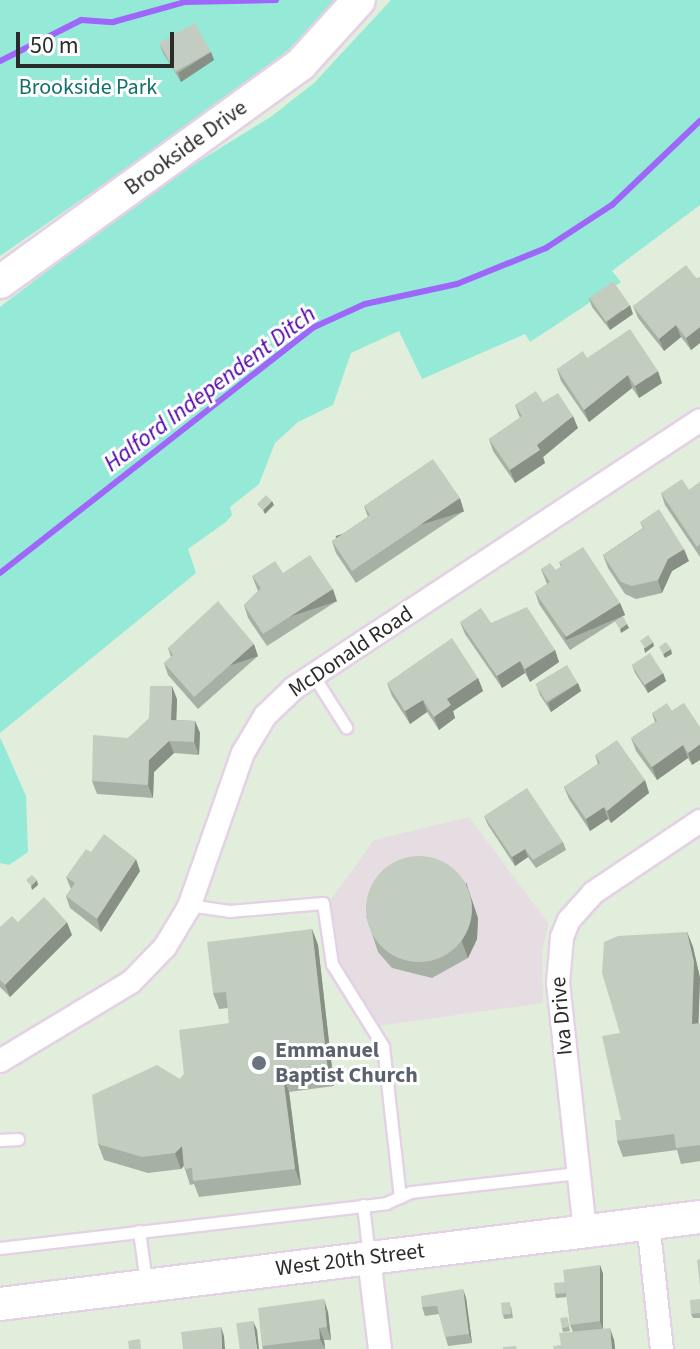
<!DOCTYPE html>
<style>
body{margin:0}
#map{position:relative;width:700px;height:1349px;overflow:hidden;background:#e2eedc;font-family:"Source Sans 3",sans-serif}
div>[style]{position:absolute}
.industrial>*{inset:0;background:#e6dde3}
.green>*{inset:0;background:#94ead7}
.stream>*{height:6px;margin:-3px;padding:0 3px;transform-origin:3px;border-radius:3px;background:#9f66fa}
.roads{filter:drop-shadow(2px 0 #e4d1e5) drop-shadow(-2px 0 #e4d1e5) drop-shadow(0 2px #e4d1e5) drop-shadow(0 -2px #e4d1e5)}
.service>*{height:11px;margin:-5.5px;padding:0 5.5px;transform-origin:5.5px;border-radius:5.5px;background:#fff}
.minor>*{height:22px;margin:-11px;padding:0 11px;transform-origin:11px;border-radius:11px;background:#fff}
.secondary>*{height:32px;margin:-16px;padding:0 16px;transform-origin:16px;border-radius:16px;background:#fff}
.wall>*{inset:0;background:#a7b0a4}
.shaded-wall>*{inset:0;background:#889086;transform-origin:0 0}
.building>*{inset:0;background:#c2cdbf;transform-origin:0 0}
.round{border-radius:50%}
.dots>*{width:22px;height:22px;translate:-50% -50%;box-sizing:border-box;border:4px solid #fff;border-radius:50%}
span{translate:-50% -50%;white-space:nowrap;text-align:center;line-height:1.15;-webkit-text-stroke:6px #fff;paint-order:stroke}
.park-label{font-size:22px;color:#137068}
.street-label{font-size:22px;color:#2b2b2b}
.worship-label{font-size:22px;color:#5b616d;font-weight:700}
.left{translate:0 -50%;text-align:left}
.water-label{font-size:24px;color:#4f01aa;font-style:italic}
.scale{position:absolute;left:16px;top:32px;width:158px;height:36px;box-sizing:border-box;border:4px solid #2b2b2b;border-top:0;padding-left:10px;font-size:24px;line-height:28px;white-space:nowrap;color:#2b2b2b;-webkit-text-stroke:6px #fff;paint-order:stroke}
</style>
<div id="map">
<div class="industrial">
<div style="clip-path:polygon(469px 817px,549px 924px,542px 950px,543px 1003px,378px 1026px,342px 979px,329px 902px,374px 840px)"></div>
</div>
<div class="green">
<div style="clip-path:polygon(0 0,340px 0,298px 42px,222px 102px,0 256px)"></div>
<div style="clip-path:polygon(391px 0,700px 0,700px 205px,612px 271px,621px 282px,530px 342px,525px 334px,422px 379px,399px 331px,351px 353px,333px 405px,298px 422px,275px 443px,259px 484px,230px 507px,232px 515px,226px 522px,188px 549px,196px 573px,0 733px,0 307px,162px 184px,272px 116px,314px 83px)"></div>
<div style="clip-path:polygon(0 737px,26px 796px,28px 852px,9px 865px,0 863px)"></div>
</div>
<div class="stream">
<div style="left:0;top:61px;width:91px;rotate:-26.8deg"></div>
<div style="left:81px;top:20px;width:32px;rotate:4deg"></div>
<div style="left:113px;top:22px;width:75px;rotate:-15.5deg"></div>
<div style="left:185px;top:2px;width:91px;rotate:-1.3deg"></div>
<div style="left:0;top:573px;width:397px;rotate:-38.1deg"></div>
<div style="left:312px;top:328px;width:58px;rotate:-24.4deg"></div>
<div style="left:365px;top:304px;width:94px;rotate:-12.3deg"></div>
<div style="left:457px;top:284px;width:96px;rotate:-22deg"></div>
<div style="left:546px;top:248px;width:79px;rotate:-33.1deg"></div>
<div style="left:612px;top:205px;width:122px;rotate:-43.7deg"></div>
</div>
<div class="roads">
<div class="service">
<div style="left:313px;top:675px;width:62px;rotate:57.6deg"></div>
<div style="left:189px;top:905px;width:40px;rotate:8.5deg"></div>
<div style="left:229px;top:911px;width:94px;rotate:-4.9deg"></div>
<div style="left:323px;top:903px;width:62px;rotate:81.6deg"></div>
<div style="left:332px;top:964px;width:97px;rotate:58.1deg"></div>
<div style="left:383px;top:1046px;width:152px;rotate:83.6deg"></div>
<div style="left:0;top:1140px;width:18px;rotate:-3deg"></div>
<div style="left:363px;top:1205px;width:52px;rotate:83.4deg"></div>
<div style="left:139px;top:1231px;width:51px;rotate:82.2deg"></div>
<div style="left:0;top:1248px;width:389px;rotate:-6.6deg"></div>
<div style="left:386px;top:1203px;width:27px;rotate:-24deg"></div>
<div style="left:411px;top:1192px;width:169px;rotate:-6.5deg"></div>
</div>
<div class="minor">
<div style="left:0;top:1061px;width:153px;rotate:-31.1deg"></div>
<div style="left:131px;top:982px;width:49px;rotate:-45.8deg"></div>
<div style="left:165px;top:947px;width:47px;rotate:-59deg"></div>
<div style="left:189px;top:907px;width:163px;rotate:-70.7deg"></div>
<div style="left:243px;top:753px;width:43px;rotate:-59.3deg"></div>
<div style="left:265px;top:716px;width:40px;rotate:-44deg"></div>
<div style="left:294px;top:688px;width:486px;rotate:-33.4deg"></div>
<div style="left:648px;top:1223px;width:127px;rotate:83.7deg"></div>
<div style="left:585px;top:1231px;width:249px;rotate:-96.2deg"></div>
<div style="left:558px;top:983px;width:46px;rotate:-85deg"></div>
<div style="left:562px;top:937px;width:18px;rotate:-68deg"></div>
<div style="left:569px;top:920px;width:36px;rotate:-48deg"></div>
<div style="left:593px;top:893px;width:129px;rotate:-33.9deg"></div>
<div style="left:369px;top:1258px;width:92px;rotate:83.1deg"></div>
</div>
<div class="secondary">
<div style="left:0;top:282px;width:372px;rotate:-35.9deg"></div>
<div style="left:301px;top:64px;width:86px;rotate:-47.8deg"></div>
<div style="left:0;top:1304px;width:705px;rotate:-7.08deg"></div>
</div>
</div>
<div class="wall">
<div style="clip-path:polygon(160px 45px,211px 52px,214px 60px,181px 82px,163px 53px)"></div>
<div style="clip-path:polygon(700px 277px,700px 343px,691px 350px,681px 337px,664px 351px,638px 318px,633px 306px)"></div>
<div style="clip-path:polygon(589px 298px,633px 314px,610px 330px,592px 307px)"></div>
<div style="clip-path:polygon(587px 358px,662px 383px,639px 398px,632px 388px,589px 422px,561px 381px,557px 369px)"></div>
<div style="clip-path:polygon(543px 402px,578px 428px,543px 457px,545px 463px,515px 483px,493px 451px,489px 439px,520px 418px,515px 405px)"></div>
<div style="clip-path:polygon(700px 482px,700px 557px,665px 505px,661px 493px,689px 490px)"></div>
<div style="clip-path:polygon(364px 506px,464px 511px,356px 583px,336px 553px,332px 541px,368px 517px)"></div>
<div style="clip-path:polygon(640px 522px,689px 561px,672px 571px,662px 593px,636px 599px,625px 594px,608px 568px,603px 555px,643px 528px)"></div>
<div style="clip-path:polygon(559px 562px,620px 603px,625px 615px,570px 650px,539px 604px,535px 592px,547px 584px,541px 569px,556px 570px,561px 567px)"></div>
<div style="clip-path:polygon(283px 573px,337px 601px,267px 646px,248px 618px,244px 605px,258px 591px,252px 576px)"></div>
<div style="clip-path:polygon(460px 622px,491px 623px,555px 650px,559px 662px,530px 682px,525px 673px,502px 688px,465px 634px)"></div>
<div style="clip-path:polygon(168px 648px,258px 656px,198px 709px,168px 675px,164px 663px,171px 657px)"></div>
<div style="clip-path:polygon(632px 665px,663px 673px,666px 681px,648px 693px,635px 673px)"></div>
<div style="clip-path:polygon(478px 678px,483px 691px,453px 711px,455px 718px,439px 730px,427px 712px,410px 724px,392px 696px,387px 683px)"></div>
<div style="clip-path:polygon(578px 683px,581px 691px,551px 712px,540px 695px,537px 687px)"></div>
<div style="clip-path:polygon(177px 699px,176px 720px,195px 721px,200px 733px,199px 755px,174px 753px,154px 772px,153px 798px,97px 794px,92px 781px,128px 738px)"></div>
<div style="clip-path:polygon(684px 703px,692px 765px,688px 758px,657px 780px,636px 751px,631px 738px,655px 722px,652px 713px,672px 711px)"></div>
<div style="clip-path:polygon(595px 755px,645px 780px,649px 793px,611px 823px,608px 819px,590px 831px,569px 799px,564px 787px,598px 764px)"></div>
<div style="clip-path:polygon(484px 816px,563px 842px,566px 850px,536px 868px,528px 857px,515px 866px,488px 825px)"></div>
<div style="clip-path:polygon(140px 871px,101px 932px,70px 908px,66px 896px,71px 889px,66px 877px)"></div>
<div style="clip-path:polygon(366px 916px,478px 918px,477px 939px,468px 958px,432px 978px,392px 968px,378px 952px)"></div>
<div style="clip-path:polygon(18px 922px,72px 935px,10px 997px,0 987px,0 927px)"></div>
<div style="clip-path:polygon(312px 929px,318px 945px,334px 1086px,289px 1092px,301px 1185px,199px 1197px,194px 1184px,190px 1185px,184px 1166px,181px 1169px,148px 1173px,104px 1160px,98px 1144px,180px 1079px,229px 1023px,228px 1008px,219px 1009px,213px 993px)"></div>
<div style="clip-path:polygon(687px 932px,693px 947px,700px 978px,698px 1023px,700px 1023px,700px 1161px,681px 1164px,677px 1150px,623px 1157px,617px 1141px,621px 1120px,620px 1033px)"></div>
<div style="clip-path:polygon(600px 1265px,603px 1274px,603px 1329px,614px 1340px,615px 1349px,554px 1349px,561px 1345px,573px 1332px,570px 1325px,567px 1297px,556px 1298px,555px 1294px,565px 1282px)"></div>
<div style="clip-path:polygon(466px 1298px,472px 1343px,448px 1346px,439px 1314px,425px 1316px,422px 1307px)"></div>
<div style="clip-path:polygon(700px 1299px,700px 1318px,693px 1318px,691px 1314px)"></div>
<div style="clip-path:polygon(511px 1306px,513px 1318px,504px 1319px,503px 1315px)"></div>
<div style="clip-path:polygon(328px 1312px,331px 1340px,324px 1340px,325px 1349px,263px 1349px,262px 1346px)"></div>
<div style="clip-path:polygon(567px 1317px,570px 1331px,563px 1332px,562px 1328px)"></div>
</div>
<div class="shaded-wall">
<div style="clip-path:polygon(211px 52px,214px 60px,181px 82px,178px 73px)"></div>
<div style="clip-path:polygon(630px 305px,633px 314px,610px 330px,607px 322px)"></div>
<div style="clip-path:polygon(676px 325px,681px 337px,664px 351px,659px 339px)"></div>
<div style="clip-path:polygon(700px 327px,700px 343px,691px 350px,686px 338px)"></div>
<div style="clip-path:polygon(658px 371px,662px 383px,639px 398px,635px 386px)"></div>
<div style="clip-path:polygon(628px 375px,632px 388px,589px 422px,584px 410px)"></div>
<div style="clip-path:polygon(573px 416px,578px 428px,543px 457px,545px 463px,515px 483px,510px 470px,537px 445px)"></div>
<div style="left:460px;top:498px;width:14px;height:130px;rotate:73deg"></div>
<div style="clip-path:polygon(272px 501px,274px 505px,265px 514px,263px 510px)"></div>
<div style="clip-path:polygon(684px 549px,689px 561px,672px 571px,662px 593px,658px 580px,668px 559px)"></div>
<div style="left:333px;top:589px;width:13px;height:83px;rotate:72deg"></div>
<div style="left:620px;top:603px;width:13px;height:64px;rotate:67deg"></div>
<div style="clip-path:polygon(627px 624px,629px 628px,621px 633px,620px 629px)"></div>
<div style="clip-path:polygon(653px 642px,654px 646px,645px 653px,644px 648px)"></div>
<div style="left:254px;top:644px;width:13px;height:80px;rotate:72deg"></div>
<div style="clip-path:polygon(671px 649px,672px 654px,665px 658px,663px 654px)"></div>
<div style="clip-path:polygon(555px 650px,559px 662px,530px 682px,525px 669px)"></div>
<div style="clip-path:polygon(520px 661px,525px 673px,502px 688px,497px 676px)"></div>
<div style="clip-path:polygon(663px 673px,666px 681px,648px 693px,645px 685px)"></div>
<div style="clip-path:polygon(478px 678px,483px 691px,453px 711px,455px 718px,439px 730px,434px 717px,447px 699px)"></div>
<div style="clip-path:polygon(578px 683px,581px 691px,551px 712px,548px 703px)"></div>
<div style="clip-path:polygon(172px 686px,177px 699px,176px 732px,171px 720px)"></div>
<div style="clip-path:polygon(423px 700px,427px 712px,410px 724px,405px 711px)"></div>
<div style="clip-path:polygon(195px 721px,200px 733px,199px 755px,194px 742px)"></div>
<div style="clip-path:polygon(169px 741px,174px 753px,154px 772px,153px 798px,148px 785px,149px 760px)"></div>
<div style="clip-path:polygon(700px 744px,700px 760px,692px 765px,688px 753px)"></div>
<div style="clip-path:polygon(683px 745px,688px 758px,657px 780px,652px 767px)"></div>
<div style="clip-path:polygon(645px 780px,649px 793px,611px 823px,607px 811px)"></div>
<div style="clip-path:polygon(604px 807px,608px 819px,590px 831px,586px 819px)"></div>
<div style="clip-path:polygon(525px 849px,528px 857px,515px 866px,512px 857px)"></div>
<div style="clip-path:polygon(136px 859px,140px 871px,101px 932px,97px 919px)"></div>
<div style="clip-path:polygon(37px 880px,38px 885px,32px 890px,31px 886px)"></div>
<div style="clip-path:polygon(466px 882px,478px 918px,477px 939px,468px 958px,462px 942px)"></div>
<div style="clip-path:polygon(67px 922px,72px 935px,10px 997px,5px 985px)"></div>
<div style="clip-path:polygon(312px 929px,318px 945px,334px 1086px,328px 1071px)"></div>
<div style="clip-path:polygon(687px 932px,693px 947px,700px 978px,698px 1040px,692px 1024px)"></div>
<div style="clip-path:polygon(283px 1076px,289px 1092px,301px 1185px,295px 1169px)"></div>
<div style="clip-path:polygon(182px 1146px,187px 1162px,181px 1169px,175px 1153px)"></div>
<div style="clip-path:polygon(600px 1265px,603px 1274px,603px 1330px,600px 1321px)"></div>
<div style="clip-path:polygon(463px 1289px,466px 1298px,472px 1343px,469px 1334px)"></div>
<div style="clip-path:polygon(324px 1299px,328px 1312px,331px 1340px,327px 1327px)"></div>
<div style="clip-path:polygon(253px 1321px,257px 1330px,259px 1349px,257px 1349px)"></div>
<div style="clip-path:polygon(221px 1327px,224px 1336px,225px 1349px,222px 1349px)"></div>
<div style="clip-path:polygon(319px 1328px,324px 1340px,325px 1349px,320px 1339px)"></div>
<div style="clip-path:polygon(610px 1328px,614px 1340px,615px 1349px,612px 1349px)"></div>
</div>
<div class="building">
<div style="left:195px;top:23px;width:33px;height:41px;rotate:61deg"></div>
<div style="clip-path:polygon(686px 265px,697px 279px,700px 277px,700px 327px,686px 338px,676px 325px,659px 339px,633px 306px)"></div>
<div style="left:613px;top:281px;width:29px;height:29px;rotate:55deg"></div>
<div style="clip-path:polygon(630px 329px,658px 371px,635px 386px,628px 375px,584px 410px,557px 369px,583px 351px,587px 358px)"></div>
<div style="clip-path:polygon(536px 391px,543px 402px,558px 393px,573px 416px,537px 445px,540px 450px,510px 470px,489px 439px,522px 416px,515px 405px)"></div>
<div style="clip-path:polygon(433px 459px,460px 498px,352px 571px,332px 541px,370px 515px,364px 506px)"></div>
<div style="clip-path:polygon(682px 479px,689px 490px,700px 482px,700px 544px,697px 547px,661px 493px)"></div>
<div style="left:266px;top:495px;width:8px;height:13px;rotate:45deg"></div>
<div style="clip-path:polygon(659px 509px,684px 549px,668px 559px,658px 580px,632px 586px,621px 582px,603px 555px,644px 528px,640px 522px)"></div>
<div style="clip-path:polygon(583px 547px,620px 603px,566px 637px,535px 592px,550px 582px,541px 569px,550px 563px,556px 570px,562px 566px,559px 562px)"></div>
<div style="clip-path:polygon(310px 555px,333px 589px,263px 634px,244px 605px,261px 588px,252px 576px,275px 561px,283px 573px)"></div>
<div style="clip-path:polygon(218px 601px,254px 644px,194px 697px,164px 663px,173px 655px,168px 648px)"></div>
<div style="clip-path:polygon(527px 607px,555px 650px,525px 669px,520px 661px,497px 676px,460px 622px,481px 608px,491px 623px)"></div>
<div style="clip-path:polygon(623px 616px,627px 624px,620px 629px,615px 622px)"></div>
<div style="left:648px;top:635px;width:9px;height:10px;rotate:54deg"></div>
<div style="clip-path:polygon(452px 638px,478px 678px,447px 699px,451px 705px,434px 717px,423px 700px,405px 711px,387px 683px)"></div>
<div style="clip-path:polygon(666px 642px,671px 649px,663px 654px,659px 647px)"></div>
<div style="left:650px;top:653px;width:24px;height:22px;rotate:57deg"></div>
<div style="left:567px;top:665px;width:21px;height:37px;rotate:59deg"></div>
<div style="clip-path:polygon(150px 686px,172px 686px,171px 720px,195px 721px,194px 742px,169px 741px,149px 760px,148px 785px,92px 781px,93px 735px,128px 738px,149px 718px)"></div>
<div style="clip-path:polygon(667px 703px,672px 711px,684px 703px,700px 727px,700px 744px,688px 753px,683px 745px,652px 767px,631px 738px,657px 721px,652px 713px)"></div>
<div style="clip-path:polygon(617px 740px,645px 780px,607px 811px,604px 807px,586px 819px,564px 787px,600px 763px,595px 755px)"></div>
<div style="clip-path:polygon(527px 788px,563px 842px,533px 860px,525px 849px,512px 857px,484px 816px)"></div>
<div style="clip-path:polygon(104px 834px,136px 859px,97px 919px,66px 896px,75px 883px,66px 877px,86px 849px,91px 852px)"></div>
<div class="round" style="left:366px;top:856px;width:106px;height:106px"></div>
<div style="clip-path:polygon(32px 875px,37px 880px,31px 886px,26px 880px)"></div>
<div style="clip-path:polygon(44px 897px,67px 922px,5px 985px,0 980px,0 927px,12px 916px,18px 922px)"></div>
<div style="clip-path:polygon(312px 929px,328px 1071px,283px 1076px,295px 1169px,193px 1181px,192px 1168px,184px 1169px,182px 1146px,175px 1153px,142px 1157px,98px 1144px,92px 1095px,157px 1065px,180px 1079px,184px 1074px,179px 1030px,229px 1023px,226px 992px,213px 993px,207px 942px)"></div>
<div style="clip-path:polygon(687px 932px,694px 962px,692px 1024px,700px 1023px,700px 1145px,676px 1148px,674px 1134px,617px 1141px,615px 1120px,621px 1120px,602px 1036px,620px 1033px,602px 973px,604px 942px,618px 936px)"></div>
<div style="clip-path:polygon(700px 1259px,700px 1286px,697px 1260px)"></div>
<div style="clip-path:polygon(600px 1265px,600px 1321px,570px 1325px,563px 1270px)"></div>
<div style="left:565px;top:1282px;width:11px;height:11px;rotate:85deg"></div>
<div style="clip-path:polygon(463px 1289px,469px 1334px,445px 1337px,437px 1306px,422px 1307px,421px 1296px)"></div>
<div style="clip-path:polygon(324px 1299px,327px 1327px,319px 1328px,320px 1339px,262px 1346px,258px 1308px)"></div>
<div style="clip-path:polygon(700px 1299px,700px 1313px,691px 1314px,690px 1300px)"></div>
<div style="left:510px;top:1302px;width:12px;height:9px;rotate:85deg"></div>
<div style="left:567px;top:1317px;width:10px;height:7px;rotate:79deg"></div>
<div style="left:253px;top:1321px;width:28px;height:17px;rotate:82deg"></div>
<div style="clip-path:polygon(221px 1327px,222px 1349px,183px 1349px,181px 1332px)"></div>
<div style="clip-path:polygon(610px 1328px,612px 1349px,554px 1349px,553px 1346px,561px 1345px,559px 1333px)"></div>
<div style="clip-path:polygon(140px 1339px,141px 1349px,129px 1349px,128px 1341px)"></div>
<div style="clip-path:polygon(516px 1346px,517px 1349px,503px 1349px,503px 1347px)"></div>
</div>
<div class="dots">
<div style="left:259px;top:1063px;background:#6b7280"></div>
</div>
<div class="park-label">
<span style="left:88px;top:88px">Brookside Park</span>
</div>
<div class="street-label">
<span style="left:186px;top:148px;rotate:-36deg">Brookside Drive</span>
<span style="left:351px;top:652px;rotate:-34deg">McDonald Road</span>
<span style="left:562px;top:1016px;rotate:-95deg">Iva Drive</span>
<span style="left:350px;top:1260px;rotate:-7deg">West 20th Street</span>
</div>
<div class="worship-label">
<span class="left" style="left:275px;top:1063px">Emmanuel<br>Baptist Church</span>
</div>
<div class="water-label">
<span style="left:210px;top:389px;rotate:-37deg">Halford Independent Ditch</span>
</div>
<div class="scale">50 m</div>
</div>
